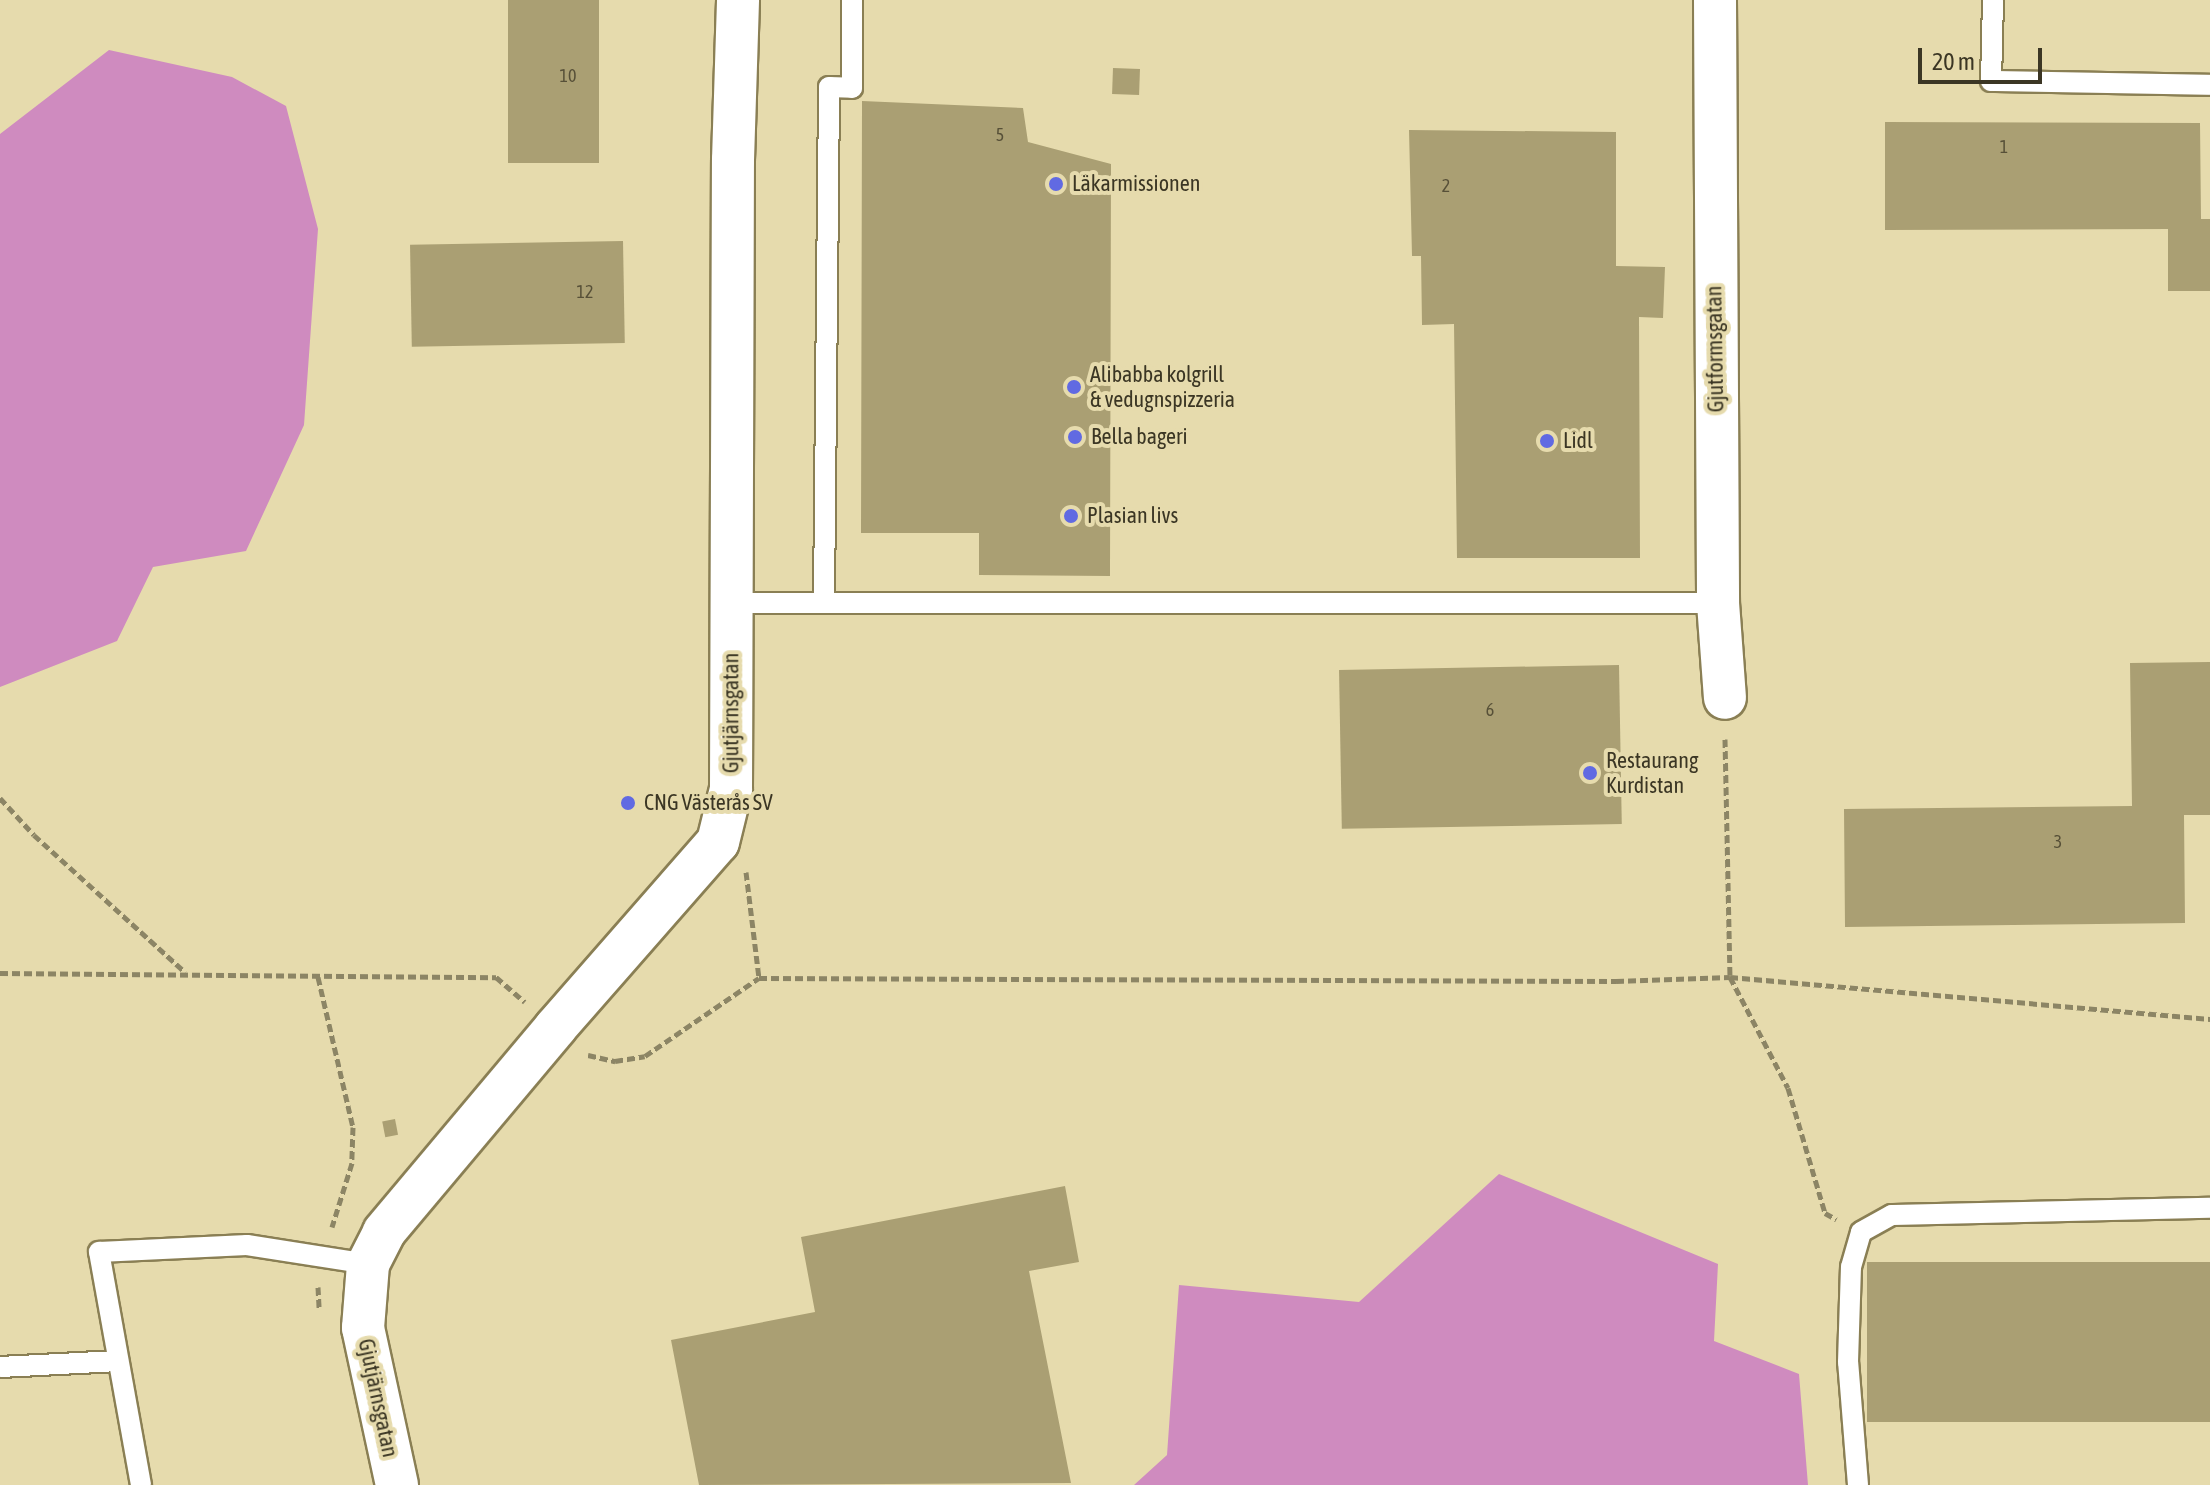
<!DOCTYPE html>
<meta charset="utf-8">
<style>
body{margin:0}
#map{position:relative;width:2210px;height:1485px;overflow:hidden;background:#e6dbad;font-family:"Asap Condensed",sans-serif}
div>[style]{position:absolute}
.forest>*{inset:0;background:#cf8bbf}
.building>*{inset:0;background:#aa9f73;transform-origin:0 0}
.path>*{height:5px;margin-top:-2.5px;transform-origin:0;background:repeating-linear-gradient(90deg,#8c8565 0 8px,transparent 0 12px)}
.roads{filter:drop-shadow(2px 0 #8a7f54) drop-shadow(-2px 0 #8a7f54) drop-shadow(0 2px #8a7f54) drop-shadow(0 -2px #8a7f54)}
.service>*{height:20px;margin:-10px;padding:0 10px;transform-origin:10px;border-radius:10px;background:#fff}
.minor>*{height:42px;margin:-21px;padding:0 21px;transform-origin:21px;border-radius:21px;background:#fff}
.dots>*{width:22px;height:22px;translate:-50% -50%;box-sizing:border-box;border:4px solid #e6dbad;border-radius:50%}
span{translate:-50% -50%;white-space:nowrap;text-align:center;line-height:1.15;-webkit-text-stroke:8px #e6dbad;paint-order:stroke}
.number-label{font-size:18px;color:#575038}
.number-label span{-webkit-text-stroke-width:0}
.poi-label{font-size:22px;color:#3b3624}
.left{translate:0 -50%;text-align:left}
.street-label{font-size:22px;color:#3b3624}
.scale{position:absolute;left:1918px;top:48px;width:124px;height:36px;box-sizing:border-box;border:4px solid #3b3624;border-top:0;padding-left:10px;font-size:24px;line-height:28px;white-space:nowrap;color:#3b3624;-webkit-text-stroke:6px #e6dbad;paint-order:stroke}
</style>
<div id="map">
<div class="forest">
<div style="clip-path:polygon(109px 50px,232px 77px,286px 106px,318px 229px,304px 425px,246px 551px,153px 567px,117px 641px,0 687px,0 134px)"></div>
<div style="clip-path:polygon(1499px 1174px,1718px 1264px,1714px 1341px,1799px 1374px,1808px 1485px,1134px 1485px,1167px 1455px,1179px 1285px,1359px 1302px)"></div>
</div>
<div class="building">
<div style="left:508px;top:0;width:91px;height:163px"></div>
<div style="left:1113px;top:68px;width:27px;height:26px;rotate:2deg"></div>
<div style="clip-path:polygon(862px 101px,1023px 108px,1028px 142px,1111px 164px,1110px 576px,979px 575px,979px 533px,861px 533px)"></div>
<div style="clip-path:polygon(1885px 122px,2200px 123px,2201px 219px,2210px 219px,2210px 291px,2168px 291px,2168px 229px,1885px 230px)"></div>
<div style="clip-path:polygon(1409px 130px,1616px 132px,1616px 266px,1665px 267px,1663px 318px,1639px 317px,1640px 558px,1457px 558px,1454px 324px,1422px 325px,1421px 256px,1412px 256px)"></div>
<div style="left:623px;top:241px;width:102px;height:213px;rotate:89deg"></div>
<div style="clip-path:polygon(2210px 662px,2210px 815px,2184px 815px,2185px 923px,1845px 927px,1844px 809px,2132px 806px,2130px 663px)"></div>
<div style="left:1619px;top:665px;width:159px;height:280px;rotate:89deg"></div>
<div style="left:395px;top:1119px;width:16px;height:13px;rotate:79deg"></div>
<div style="clip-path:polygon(1065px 1186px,1079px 1262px,1029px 1271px,1071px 1483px,699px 1485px,671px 1340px,815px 1312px,801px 1237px)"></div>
<div style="left:2210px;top:1262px;width:160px;height:343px;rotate:90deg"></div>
</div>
<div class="path">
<div style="left:1725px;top:739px;width:238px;rotate:88.8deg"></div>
<div style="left:1730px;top:977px;width:125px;rotate:62.4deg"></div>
<div style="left:1788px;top:1088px;width:130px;rotate:73.5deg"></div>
<div style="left:1825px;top:1213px;width:13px;rotate:29deg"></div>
<div style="left:0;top:798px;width:50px;rotate:47.4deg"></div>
<div style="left:34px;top:835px;width:204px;rotate:42.2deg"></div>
<div style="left:746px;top:872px;width:107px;rotate:83deg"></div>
<div style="left:0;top:973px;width:496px;rotate:0.5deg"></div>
<div style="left:496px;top:977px;width:38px;rotate:41deg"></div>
<div style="left:318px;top:977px;width:154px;rotate:76.9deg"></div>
<div style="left:353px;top:1127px;width:36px;rotate:92deg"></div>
<div style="left:352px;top:1163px;width:67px;rotate:107.4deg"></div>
<div style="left:588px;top:1055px;width:28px;rotate:13deg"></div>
<div style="left:615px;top:1061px;width:30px;rotate:-9deg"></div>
<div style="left:645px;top:1056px;width:138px;rotate:-34.4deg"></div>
<div style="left:759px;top:978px;width:857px;rotate:0.2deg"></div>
<div style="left:1616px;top:981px;width:114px;rotate:-2deg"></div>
<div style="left:1730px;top:977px;width:482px;rotate:5deg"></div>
<div style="left:318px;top:1287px;width:22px;rotate:87deg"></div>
</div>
<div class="roads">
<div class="service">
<div style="left:1993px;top:0;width:81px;rotate:91.4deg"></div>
<div style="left:1991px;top:81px;width:219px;rotate:1deg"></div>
<div style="left:824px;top:601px;width:514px;rotate:-89.44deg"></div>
<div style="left:829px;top:87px;width:23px;rotate:2deg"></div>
<div style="left:852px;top:88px;width:88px;rotate:-90deg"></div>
<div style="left:731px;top:603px;width:987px"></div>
<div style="left:0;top:1367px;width:118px;rotate:-2.9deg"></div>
<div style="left:141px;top:1485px;width:237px;rotate:-100.2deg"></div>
<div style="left:99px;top:1252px;width:148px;rotate:-2.7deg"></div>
<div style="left:247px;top:1245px;width:122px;rotate:8.9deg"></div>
<div style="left:1858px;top:1485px;width:123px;rotate:-94.6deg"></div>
<div style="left:1848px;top:1362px;width:95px;rotate:-88.2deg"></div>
<div style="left:1851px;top:1267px;width:36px;rotate:-74deg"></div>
<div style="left:1861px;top:1232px;width:35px;rotate:-29deg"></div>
<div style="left:1892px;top:1215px;width:318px;rotate:-1.3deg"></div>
</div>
<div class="minor">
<div style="left:1715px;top:0;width:603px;rotate:89.71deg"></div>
<div style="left:1718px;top:603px;width:95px;rotate:85.8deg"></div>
<div style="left:397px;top:1485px;width:161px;rotate:-102.2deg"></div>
<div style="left:363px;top:1328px;width:64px;rotate:-85.5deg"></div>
<div style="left:368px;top:1264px;width:36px;rotate:-63deg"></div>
<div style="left:384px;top:1232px;width:266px;rotate:-50deg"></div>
<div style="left:555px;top:1028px;width:247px;rotate:-48.8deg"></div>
<div style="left:718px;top:842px;width:55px;rotate:-76.2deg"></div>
<div style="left:731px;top:789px;width:629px;rotate:-89.82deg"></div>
<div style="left:733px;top:160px;width:160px;rotate:-88.2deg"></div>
</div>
</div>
<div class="dots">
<div style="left:1056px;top:184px;background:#616ae2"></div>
<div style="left:1074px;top:387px;background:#616ae2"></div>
<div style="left:1075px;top:437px;background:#616ae2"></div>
<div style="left:1547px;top:441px;background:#616ae2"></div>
<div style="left:1071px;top:516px;background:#616ae2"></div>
<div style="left:1590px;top:773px;background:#616ae2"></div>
<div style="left:628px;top:803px;background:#616ae2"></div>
</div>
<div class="number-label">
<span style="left:568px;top:76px">10</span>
<span style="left:1000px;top:135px">5</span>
<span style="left:2004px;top:147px">1</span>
<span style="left:1446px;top:186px">2</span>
<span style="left:585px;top:292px">12</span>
<span style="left:1490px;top:710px">6</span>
<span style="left:2058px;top:842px">3</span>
</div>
<div class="poi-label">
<span class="left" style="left:1072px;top:184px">Läkarmissionen</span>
<span class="left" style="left:1090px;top:387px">Alibabba kolgrill<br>&amp; vedugnspizzeria</span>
<span class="left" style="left:1091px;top:437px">Bella bageri</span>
<span class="left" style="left:1563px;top:441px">Lidl</span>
<span class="left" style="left:1087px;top:516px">Plasian livs</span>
<span class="left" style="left:1606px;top:773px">Restaurang<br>Kurdistan</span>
<span class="left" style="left:644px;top:803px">CNG Västerås SV</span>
</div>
<div class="street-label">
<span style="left:1715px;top:349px;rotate:-91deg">Gjutformsgatan</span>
<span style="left:731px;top:713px;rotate:-90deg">Gjutjärnsgatan</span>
<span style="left:378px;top:1398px;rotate:78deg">Gjutjärnsgatan</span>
</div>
<div class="scale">20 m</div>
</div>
